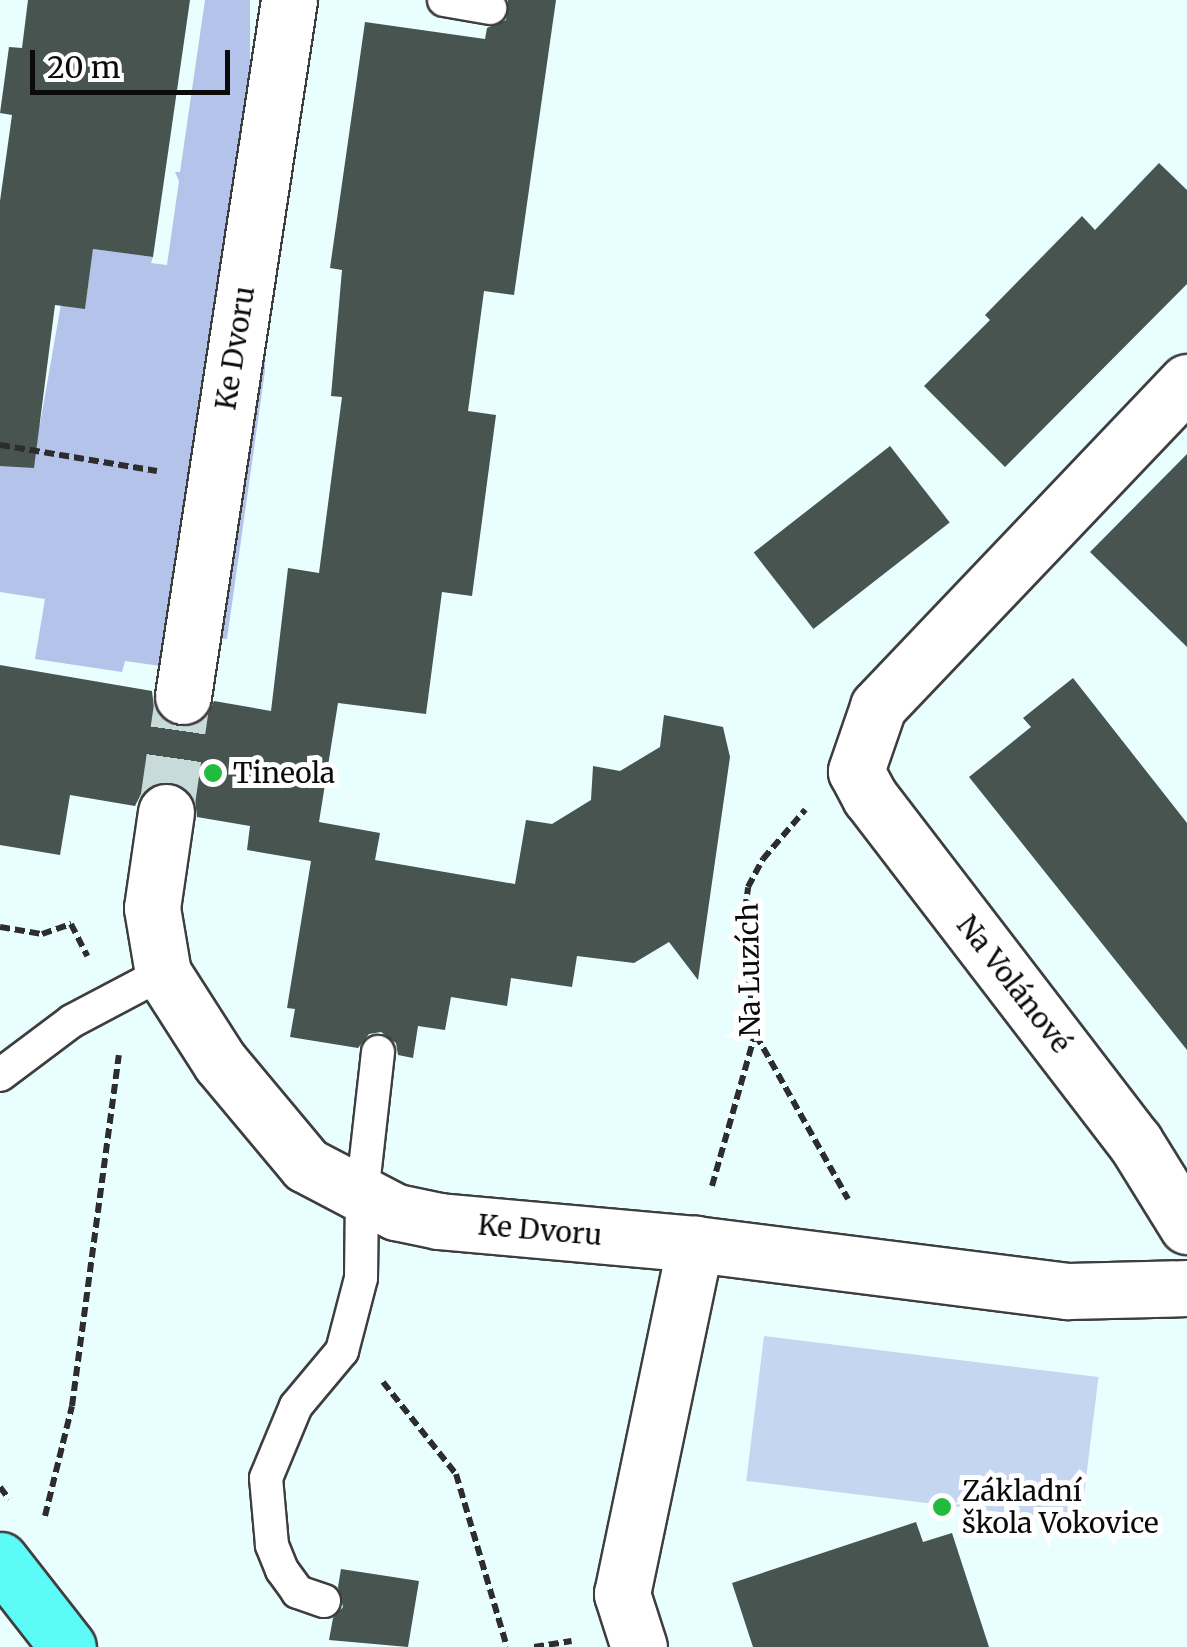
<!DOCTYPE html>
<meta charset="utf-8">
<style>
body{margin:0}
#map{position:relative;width:1187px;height:1647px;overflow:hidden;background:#e9feff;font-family:Merriweather,serif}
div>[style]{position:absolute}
.green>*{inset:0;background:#b3c3e9}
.pitch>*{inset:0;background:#c5d7f0;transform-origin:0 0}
.building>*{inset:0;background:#47544f;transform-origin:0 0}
.street-tunnel>*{height:55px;margin-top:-27.5px;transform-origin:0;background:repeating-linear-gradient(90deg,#c8dada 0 55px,transparent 0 83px)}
.path>*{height:6px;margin-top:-3px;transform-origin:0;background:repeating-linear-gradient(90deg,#2d2d2d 0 10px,transparent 0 15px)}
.roads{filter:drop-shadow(2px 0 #3e3e3e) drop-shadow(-2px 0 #3e3e3e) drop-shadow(0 2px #3e3e3e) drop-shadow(0 -2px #3e3e3e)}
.lane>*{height:32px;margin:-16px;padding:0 16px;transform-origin:16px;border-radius:16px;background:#fff}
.street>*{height:55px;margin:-27.5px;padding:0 27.5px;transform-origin:27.5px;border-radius:27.5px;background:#fff}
.primary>*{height:55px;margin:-27.5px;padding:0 27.5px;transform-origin:27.5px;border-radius:27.5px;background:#5dfbf8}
.dots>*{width:28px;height:28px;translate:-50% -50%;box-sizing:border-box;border:5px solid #fff;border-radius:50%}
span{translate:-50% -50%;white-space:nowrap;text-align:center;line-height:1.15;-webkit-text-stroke:10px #fff;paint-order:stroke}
.street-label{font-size:28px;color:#0b0b0b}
.poi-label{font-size:28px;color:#0b0b0b}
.left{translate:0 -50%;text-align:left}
.scale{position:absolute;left:30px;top:50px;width:200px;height:45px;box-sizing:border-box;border:5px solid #0b0b0b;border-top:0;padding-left:12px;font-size:30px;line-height:35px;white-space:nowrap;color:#0b0b0b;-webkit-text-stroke:8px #fff;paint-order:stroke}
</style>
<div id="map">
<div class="green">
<div style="clip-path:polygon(205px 0,250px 0,250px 138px,267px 204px,265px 371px,227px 639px,216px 638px,211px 673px,125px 661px,122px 672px,35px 659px,45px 599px,0 592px,0 418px,40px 424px,61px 304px,85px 308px,93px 249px,153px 257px,151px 263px,167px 265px,179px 181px,175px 172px,180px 172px)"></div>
</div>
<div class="pitch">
<div style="left:764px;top:1336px;width:337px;height:146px;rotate:7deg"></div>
</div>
<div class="building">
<div style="clip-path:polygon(28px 0,190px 0,153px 257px,93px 249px,85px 309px,55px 305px,34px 468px,0 466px,0 201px,12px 115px,0 113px,9px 47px,22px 48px)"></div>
<div style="clip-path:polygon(508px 0,556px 0,514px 295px,484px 291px,468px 411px,496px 415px,472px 596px,442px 592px,426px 714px,338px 703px,319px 822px,380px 833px,375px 860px,515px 884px,526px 820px,552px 824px,591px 800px,593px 766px,620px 771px,660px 747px,664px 715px,723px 727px,730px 757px,698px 980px,669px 942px,634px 963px,577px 956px,572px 987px,511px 978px,507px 1006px,451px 997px,445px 1030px,418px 1026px,413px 1058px,398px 1055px,396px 1043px,381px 1032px,369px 1034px,358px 1048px,290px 1037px,295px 1009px,287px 1008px,311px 861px,247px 850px,250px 826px,197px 817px,195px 800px,185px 787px,171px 781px,155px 783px,142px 792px,135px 806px,70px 795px,60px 855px,0 845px,0 665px,152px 691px,154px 708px,163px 720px,177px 727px,195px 725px,207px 716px,214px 701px,271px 711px,288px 568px,319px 573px,342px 397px,331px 396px,342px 270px,330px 268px,365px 22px,485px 39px,487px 28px,506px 20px)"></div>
<div style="clip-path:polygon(1159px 163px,1187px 190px,1187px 284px,1005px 467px,924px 386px,990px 320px,985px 315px,1082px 216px,1095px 230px)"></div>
<div style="left:890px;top:446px;width:97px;height:173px;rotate:52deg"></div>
<div style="clip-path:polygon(1187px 454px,1187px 647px,1090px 552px)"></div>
<div style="clip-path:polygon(1073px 678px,1187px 823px,1187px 1050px,969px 777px,1031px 727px,1023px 718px)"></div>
<div style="clip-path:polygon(916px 1522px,923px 1542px,952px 1533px,989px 1647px,753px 1647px,732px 1583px)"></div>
<div style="clip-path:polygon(341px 1569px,419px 1581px,408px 1647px,329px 1640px,333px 1618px,343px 1607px,338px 1587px)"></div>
</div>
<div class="street-tunnel">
<div style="left:166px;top:812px;width:117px;rotate:-81.7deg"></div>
</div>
<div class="path">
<div style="left:0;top:445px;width:159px;rotate:9.4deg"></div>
<div style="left:0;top:927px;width:43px;rotate:9.5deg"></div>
<div style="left:42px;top:934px;width:31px;rotate:-19deg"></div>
<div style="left:71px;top:924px;width:36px;rotate:63deg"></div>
<div style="left:756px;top:1035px;width:188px;rotate:60.7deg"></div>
<div style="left:712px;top:1186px;width:158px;rotate:-74.2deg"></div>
<div style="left:755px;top:1034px;width:111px;rotate:-96.2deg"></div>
<div style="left:743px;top:924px;width:37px;rotate:-82deg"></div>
<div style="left:748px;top:887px;width:32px;rotate:-62deg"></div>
<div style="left:763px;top:859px;width:65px;rotate:-49.4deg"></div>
<div style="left:383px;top:1382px;width:117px;rotate:51.6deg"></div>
<div style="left:456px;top:1474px;width:180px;rotate:73.6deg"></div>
<div style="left:0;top:1487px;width:15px;rotate:53deg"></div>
<div style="left:45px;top:1516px;width:113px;rotate:-76.2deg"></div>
<div style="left:72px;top:1406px;width:354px;rotate:-82.4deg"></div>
<div style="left:534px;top:1647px;width:38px;rotate:-9deg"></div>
</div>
<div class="roads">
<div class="lane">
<div style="left:444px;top:0;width:47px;rotate:9.9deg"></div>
<div style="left:0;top:1075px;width:90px;rotate:-36.9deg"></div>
<div style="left:72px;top:1021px;width:103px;rotate:-27.8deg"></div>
<div style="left:324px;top:1601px;width:28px;rotate:-161deg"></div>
<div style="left:298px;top:1592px;width:27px;rotate:-126deg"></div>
<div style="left:282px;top:1570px;width:27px;rotate:-112deg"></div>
<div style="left:272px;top:1545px;width:67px;rotate:-95.1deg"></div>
<div style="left:266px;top:1478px;width:78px;rotate:-67.4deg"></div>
<div style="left:296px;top:1406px;width:72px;rotate:-50.1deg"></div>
<div style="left:342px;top:1351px;width:75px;rotate:-75.4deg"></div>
<div style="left:361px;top:1278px;width:83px;rotate:-89.3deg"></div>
<div style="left:362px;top:1195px;width:144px;rotate:-83.6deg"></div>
</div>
<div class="street">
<div style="left:1187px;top:382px;width:448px;rotate:133.6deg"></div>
<div style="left:878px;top:707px;width:68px;rotate:109deg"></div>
<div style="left:856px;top:771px;width:30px;rotate:62deg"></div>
<div style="left:870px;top:797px;width:435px;rotate:52.5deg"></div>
<div style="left:1135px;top:1142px;width:99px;rotate:58.2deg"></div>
<div style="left:183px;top:696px;width:704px;rotate:-81.34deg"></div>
<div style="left:166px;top:812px;width:97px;rotate:98.3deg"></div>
<div style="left:152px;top:908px;width:66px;rotate:80.4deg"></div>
<div style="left:163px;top:973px;width:106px;rotate:57.4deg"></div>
<div style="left:220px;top:1062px;width:134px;rotate:50.1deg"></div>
<div style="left:306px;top:1165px;width:102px;rotate:27.6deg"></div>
<div style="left:396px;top:1212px;width:44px;rotate:11.8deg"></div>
<div style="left:439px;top:1221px;width:257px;rotate:5.1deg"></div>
<div style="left:695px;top:1244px;width:376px;rotate:7.2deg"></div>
<div style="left:1068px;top:1291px;width:119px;rotate:-1.4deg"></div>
<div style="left:639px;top:1647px;width:56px;rotate:-107.8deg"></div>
<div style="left:622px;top:1594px;width:358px;rotate:-78.2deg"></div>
</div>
<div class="primary">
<div style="left:0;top:1560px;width:110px;rotate:52deg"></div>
</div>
</div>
<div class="dots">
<div style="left:213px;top:773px;background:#21bc3d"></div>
<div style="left:942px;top:1507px;background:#21bc3d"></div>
</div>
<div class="street-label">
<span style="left:235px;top:348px;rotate:-81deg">Ke Dvoru</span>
<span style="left:749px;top:970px;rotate:-91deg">Na Luzích</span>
<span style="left:1014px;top:984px;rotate:52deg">Na Volánové</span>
<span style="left:540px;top:1230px;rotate:5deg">Ke Dvoru</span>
</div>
<div class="poi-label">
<span class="left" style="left:233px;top:773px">Tineola</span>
<span class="left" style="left:962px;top:1507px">Základní<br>škola Vokovice</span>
</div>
<div class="scale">20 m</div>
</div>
